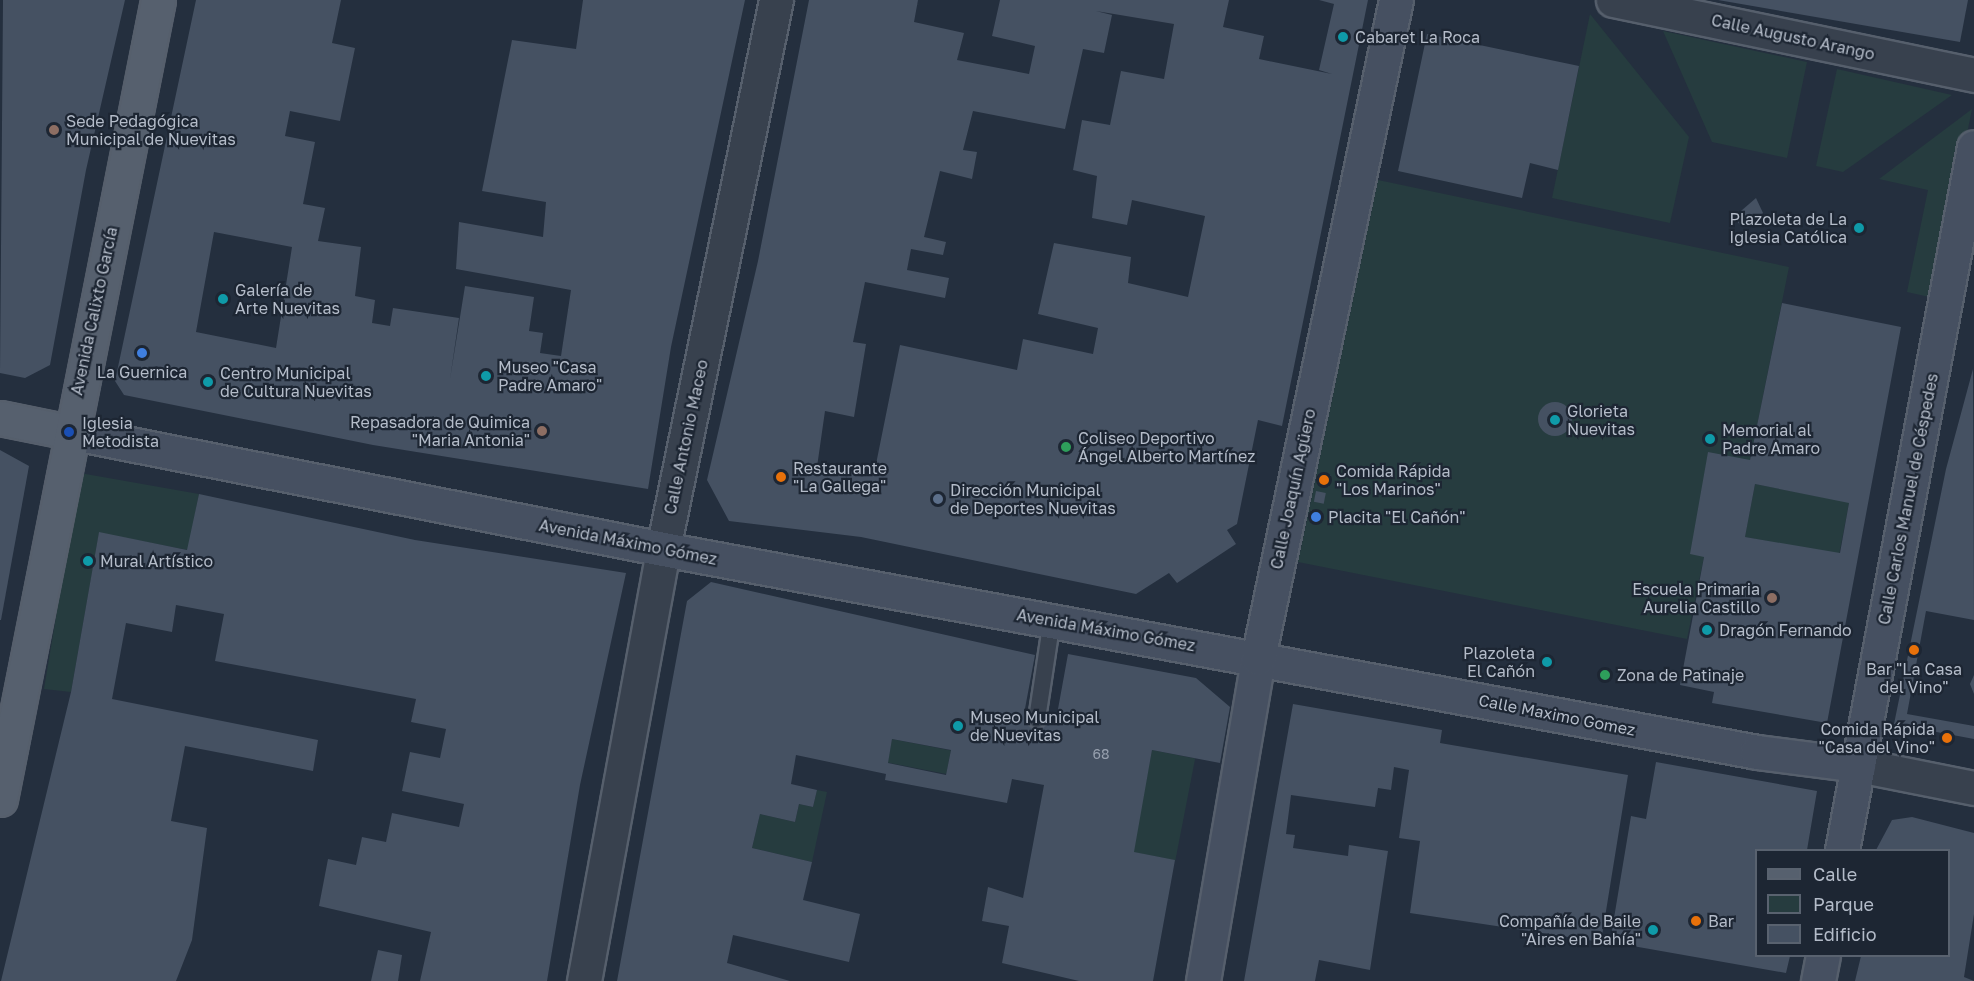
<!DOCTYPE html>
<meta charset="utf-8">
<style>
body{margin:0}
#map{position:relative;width:1974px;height:981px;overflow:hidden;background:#242f3e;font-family:"Golos Text",sans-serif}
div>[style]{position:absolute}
.green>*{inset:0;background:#263c3f;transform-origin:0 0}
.building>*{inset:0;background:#455162;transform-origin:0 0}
.round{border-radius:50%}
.roads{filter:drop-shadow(2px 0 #565f6c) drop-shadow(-2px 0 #565f6c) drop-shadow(0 2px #565f6c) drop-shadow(0 -2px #565f6c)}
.lane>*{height:16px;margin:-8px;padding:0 8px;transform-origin:8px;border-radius:8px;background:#38414e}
.street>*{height:33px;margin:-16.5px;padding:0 16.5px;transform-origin:16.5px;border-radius:16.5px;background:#38414e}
.secondary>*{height:33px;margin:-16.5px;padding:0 16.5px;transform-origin:16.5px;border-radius:16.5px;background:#465061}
.primary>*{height:33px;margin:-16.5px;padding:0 16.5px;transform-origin:16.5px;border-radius:16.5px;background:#56606e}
.dots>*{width:16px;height:16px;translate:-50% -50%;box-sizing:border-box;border:3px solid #1d2633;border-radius:50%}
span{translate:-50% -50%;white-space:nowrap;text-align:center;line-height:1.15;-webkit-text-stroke:4.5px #1d2633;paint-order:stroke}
.number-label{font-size:14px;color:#98a1af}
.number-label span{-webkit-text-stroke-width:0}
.poi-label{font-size:16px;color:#b4bcc9}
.left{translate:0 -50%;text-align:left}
.right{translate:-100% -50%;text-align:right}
.street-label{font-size:16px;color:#b4bcc9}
.legend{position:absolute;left:1755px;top:849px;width:195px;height:108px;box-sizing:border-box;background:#1d2633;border:2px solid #59626f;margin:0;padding:8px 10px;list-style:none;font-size:18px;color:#b4bcc9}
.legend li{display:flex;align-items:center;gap:12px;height:30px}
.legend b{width:30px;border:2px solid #59626f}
</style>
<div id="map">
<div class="green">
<div style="clip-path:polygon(1590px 14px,1689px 137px,1670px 223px,1552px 198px)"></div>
<div style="clip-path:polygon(1663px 31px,1807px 62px,1787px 158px,1712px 142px)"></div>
<div style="clip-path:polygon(1837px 69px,1952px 95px,1843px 172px,1816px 166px)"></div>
<div style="clip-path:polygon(1972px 109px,1934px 298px,1907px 292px,1928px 190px,1879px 179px)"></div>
<div style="clip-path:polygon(1378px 180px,1789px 267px,1735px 535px,1704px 557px,1687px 639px,1298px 562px)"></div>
<div style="clip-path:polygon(80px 473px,199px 494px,188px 550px,99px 533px,71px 692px,44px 689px)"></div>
<div style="left:1755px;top:484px;width:96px;height:54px;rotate:11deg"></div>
<div style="left:892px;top:739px;width:60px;height:24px;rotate:11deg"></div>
<div style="left:1152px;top:750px;width:44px;height:104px;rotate:11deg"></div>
<div style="clip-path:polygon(817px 790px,827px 792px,812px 862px,752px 848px,760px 814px,795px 822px,799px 804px,813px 807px)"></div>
</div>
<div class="building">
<div style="clip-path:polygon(3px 0,125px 0,86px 170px,50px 365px,25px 378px,0 373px)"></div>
<div style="clip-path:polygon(evenodd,196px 0,341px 0,332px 43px,355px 48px,340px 121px,290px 111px,285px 136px,315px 142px,303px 204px,325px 208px,318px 241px,361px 247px,355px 296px,375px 300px,372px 323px,390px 326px,393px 308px,459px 318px,450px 379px,465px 286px,534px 297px,529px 331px,543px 333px,540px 353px,561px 356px,571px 290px,456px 269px,459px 222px,543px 237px,546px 202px,482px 191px,512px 40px,576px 49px,583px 0,745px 0,671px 347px,648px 489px,373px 445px,124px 395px,115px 381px,196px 0,214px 232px,292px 247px,276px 348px,196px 332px,214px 232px)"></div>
<div style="clip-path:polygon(evenodd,809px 0,918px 0,914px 22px,964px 33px,957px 60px,1029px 74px,1035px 46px,992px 36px,1000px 0,1229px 0,1223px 27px,1264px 36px,1259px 59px,1332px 74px,1319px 70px,1334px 4px,1319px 0,1368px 0,1282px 426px,1258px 420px,1237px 524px,1227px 530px,1236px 544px,1177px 583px,1169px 573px,1136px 594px,861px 537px,729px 521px,707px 480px,758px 261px,809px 0,1096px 11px,1174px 24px,1164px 79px,1121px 71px,1110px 125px,1082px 120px,1073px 170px,1097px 176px,1092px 218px,1127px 225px,1132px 200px,1205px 216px,1188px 297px,1128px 283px,1131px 257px,1054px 243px,1038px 314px,1098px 328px,1093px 354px,1023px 339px,1017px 370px,900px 345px,874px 474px,817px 467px,825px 411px,854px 417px,866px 344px,853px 342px,865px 282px,945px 298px,949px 278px,907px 270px,911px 249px,943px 255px,946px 242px,924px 237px,940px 171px,972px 179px,977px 152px,963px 150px,973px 111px,1065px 129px,1083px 49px,1104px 53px,1112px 15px,1096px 11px)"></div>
<div style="clip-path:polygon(1718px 0,1968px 0,1960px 42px)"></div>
<div style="clip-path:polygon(1427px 34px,1579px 66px,1558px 170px,1530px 163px,1522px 198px,1398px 171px)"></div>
<div style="clip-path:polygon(1756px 198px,1763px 213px,1756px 222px,1740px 225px,1734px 217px)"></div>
<div style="clip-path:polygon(evenodd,1782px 303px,1901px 327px,1827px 723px,1712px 703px,1714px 692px,1680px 685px,1704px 557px,1690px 554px,1708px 452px,1750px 460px,1782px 303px,1755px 484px,1849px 503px,1840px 553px,1745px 537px,1755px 484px)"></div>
<div style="clip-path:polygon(1973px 369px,1974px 620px,1926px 611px,1907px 714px,1974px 726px,1974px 739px,1894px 724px,1946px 469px)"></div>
<div class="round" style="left:1538px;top:402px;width:34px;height:34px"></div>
<div style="clip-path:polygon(0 450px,29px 466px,1px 620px,0 620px)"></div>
<div style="left:1320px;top:473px;width:11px;height:12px;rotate:10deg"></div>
<div style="left:1316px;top:491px;width:10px;height:11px;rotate:11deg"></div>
<div style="clip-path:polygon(199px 494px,415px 540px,626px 573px,580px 785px,547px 981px,420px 981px,431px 932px,319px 906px,328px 859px,356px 865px,362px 837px,386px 842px,392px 813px,459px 827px,464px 804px,402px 791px,410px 752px,440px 758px,446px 729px,411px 722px,416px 699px,215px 661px,224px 614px,176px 605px,172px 632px,126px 623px,112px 699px,318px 740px,313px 771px,185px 746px,171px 821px,207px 828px,192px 940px,176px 981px,1px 981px,71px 692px,99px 532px,187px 550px)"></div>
<div style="clip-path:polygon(1311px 510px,1322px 512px,1320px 524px,1310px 521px)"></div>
<div style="clip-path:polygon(evenodd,711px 582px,1035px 655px,1024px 714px,1056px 720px,1068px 654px,1196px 678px,1230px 707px,1220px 763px,1152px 750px,1134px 852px,1175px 860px,1153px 981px,1079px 981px,1002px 963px,1009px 926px,982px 921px,988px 887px,1023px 898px,1044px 785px,1012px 779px,1007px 803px,885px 780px,886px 774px,796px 755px,791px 784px,817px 790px,813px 807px,799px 804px,795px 822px,760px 814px,752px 848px,812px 862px,803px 900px,860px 914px,849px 962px,733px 935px,727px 963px,790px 981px,617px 981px,687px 601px,711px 582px,892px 739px,951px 750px,946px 775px,888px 763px,892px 739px)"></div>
<div style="clip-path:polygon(1974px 675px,1974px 694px,1970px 684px)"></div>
<div style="clip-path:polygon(1293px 704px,1442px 730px,1440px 743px,1628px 775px,1601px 942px,1410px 913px,1420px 841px,1399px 838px,1409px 770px,1394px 767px,1391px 790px,1378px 788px,1375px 807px,1291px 795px,1286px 834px,1295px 835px,1293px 848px,1348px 856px,1349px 845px,1388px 851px,1370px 970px,1319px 960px,1315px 981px,1244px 981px)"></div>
<div style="clip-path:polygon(1656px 762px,1817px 791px,1807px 850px,1756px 850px,1756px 956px,1790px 956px,1786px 973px,1610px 942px,1631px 816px,1646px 819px)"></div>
<div style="clip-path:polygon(1912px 817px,1974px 833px,1974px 914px,1964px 977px,1974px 981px,1855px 981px,1861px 956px,1948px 956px,1948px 850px,1876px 850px,1892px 820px)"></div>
<div style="clip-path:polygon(378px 950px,402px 955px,398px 981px,371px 981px)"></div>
</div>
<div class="roads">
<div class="lane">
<div style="left:1037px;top:719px;width:100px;rotate:-81.4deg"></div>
</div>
<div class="street">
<div style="left:1613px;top:0;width:369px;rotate:11.7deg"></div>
<div style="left:1858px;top:765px;width:118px;rotate:11.2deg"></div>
<div style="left:584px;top:981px;width:439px;rotate:-79.6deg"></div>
<div style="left:663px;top:549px;width:561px;rotate:-78.37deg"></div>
</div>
<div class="secondary">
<div style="left:69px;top:432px;width:605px;rotate:11.14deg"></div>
<div style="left:663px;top:549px;width:1113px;rotate:10.51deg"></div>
<div style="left:1757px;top:752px;width:102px;rotate:7.3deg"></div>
<div style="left:1842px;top:850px;width:715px;rotate:-79.37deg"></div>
<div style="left:1203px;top:981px;width:328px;rotate:-80.3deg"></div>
<div style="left:1258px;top:658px;width:672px;rotate:-78.16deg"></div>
<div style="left:1818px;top:981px;width:25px;rotate:-79deg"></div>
</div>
<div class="primary">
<div style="left:0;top:418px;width:70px;rotate:11.5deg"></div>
<div style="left:0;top:799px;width:814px;rotate:-78.81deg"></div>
</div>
</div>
<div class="dots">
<div style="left:1343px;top:37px;background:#0f9aa8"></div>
<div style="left:54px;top:130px;background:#8d6e63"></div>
<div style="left:1859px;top:228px;background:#0f9aa8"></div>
<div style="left:223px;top:299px;background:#0f9aa8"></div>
<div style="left:142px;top:353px;background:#3f7fe0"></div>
<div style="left:486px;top:376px;background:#0f9aa8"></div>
<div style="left:208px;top:382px;background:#0f9aa8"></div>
<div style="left:1555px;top:420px;background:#0f9aa8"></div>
<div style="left:542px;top:431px;background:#8d6e63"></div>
<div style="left:69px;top:432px;background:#1a4fb4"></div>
<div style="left:1710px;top:439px;background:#0f9aa8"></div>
<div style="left:1066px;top:447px;background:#2e9e5b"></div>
<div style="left:781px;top:477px;background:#e8710a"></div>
<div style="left:1324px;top:480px;background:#e8710a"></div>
<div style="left:938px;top:499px;background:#5c6f8a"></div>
<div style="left:1316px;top:517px;background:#3f7fe0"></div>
<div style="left:88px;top:561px;background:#0f9aa8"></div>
<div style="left:1772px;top:598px;background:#8d6e63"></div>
<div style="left:1707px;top:630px;background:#0f9aa8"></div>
<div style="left:1914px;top:650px;background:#e8710a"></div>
<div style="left:1547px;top:662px;background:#0f9aa8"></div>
<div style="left:1605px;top:675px;background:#2e9e5b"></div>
<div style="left:958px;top:726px;background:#0f9aa8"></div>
<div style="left:1947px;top:738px;background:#e8710a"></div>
<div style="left:1696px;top:921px;background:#e8710a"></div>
<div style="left:1653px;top:930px;background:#0f9aa8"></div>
</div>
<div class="number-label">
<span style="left:1101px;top:754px">68</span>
</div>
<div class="poi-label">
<span class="left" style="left:1355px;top:37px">Cabaret La Roca</span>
<span class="left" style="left:66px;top:130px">Sede Pedagógica<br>Municipal de Nuevitas</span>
<span class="right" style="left:1847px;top:228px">Plazoleta de La<br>Iglesia Católica</span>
<span class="left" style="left:235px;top:299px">Galería de<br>Arte Nuevitas</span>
<span class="left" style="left:498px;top:376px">Museo "Casa<br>Padre Amaro"</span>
<span style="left:142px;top:372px">La Guernica</span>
<span class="left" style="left:220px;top:382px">Centro Municipal<br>de Cultura Nuevitas</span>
<span class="left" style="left:1567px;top:420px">Glorieta<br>Nuevitas</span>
<span class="right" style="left:530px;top:431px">Repasadora de Quimica<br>"Maria Antonia"</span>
<span class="left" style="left:82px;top:432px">Iglesia<br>Metodista</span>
<span class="left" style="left:1722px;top:439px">Memorial al<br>Padre Amaro</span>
<span class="left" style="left:1078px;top:447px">Coliseo Deportivo<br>Ángel Alberto Martínez</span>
<span class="left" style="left:793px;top:477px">Restaurante<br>"La Gallega"</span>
<span class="left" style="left:1336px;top:480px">Comida Rápida<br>"Los Marinos"</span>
<span class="left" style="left:950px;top:499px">Dirección Municipal<br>de Deportes Nuevitas</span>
<span class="left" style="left:1328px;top:517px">Placita "El Cañón"</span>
<span class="left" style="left:100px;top:561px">Mural Artístico</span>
<span class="right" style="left:1760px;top:598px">Escuela Primaria<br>Aurelia Castillo</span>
<span class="left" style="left:1719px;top:630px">Dragón Fernando</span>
<span class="right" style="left:1535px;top:662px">Plazoleta<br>El Cañón</span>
<span style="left:1914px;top:678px">Bar "La Casa<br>del Vino"</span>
<span class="left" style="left:1617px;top:675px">Zona de Patinaje</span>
<span class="left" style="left:970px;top:726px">Museo Municipal<br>de Nuevitas</span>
<span class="right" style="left:1935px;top:738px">Comida Rápida<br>"Casa del Vino"</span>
<span class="right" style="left:1641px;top:930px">Compañía de Baile<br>"Aires en Bahía"</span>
<span class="left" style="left:1708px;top:921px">Bar</span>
</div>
<div class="street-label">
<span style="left:1793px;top:37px;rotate:12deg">Calle Augusto Arango</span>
<span style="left:94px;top:311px;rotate:-78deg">Avenida Calixto García</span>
<span style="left:686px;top:437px;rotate:-78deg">Calle Antonio Maceo</span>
<span style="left:1293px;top:489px;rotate:-78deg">Calle Joaquín Agüero</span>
<span style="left:1908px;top:499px;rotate:-79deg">Calle Carlos Manuel de Céspedes</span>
<span style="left:628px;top:542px;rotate:11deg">Avenida Máximo Gómez</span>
<span style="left:1106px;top:630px;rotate:10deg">Avenida Máximo Gómez</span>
<span style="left:1557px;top:715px;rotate:11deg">Calle Maximo Gomez</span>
</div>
<ul class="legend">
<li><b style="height:8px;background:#56606e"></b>Calle</li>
<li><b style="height:16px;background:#263c3f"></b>Parque</li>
<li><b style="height:16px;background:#455162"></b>Edificio</li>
</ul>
</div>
